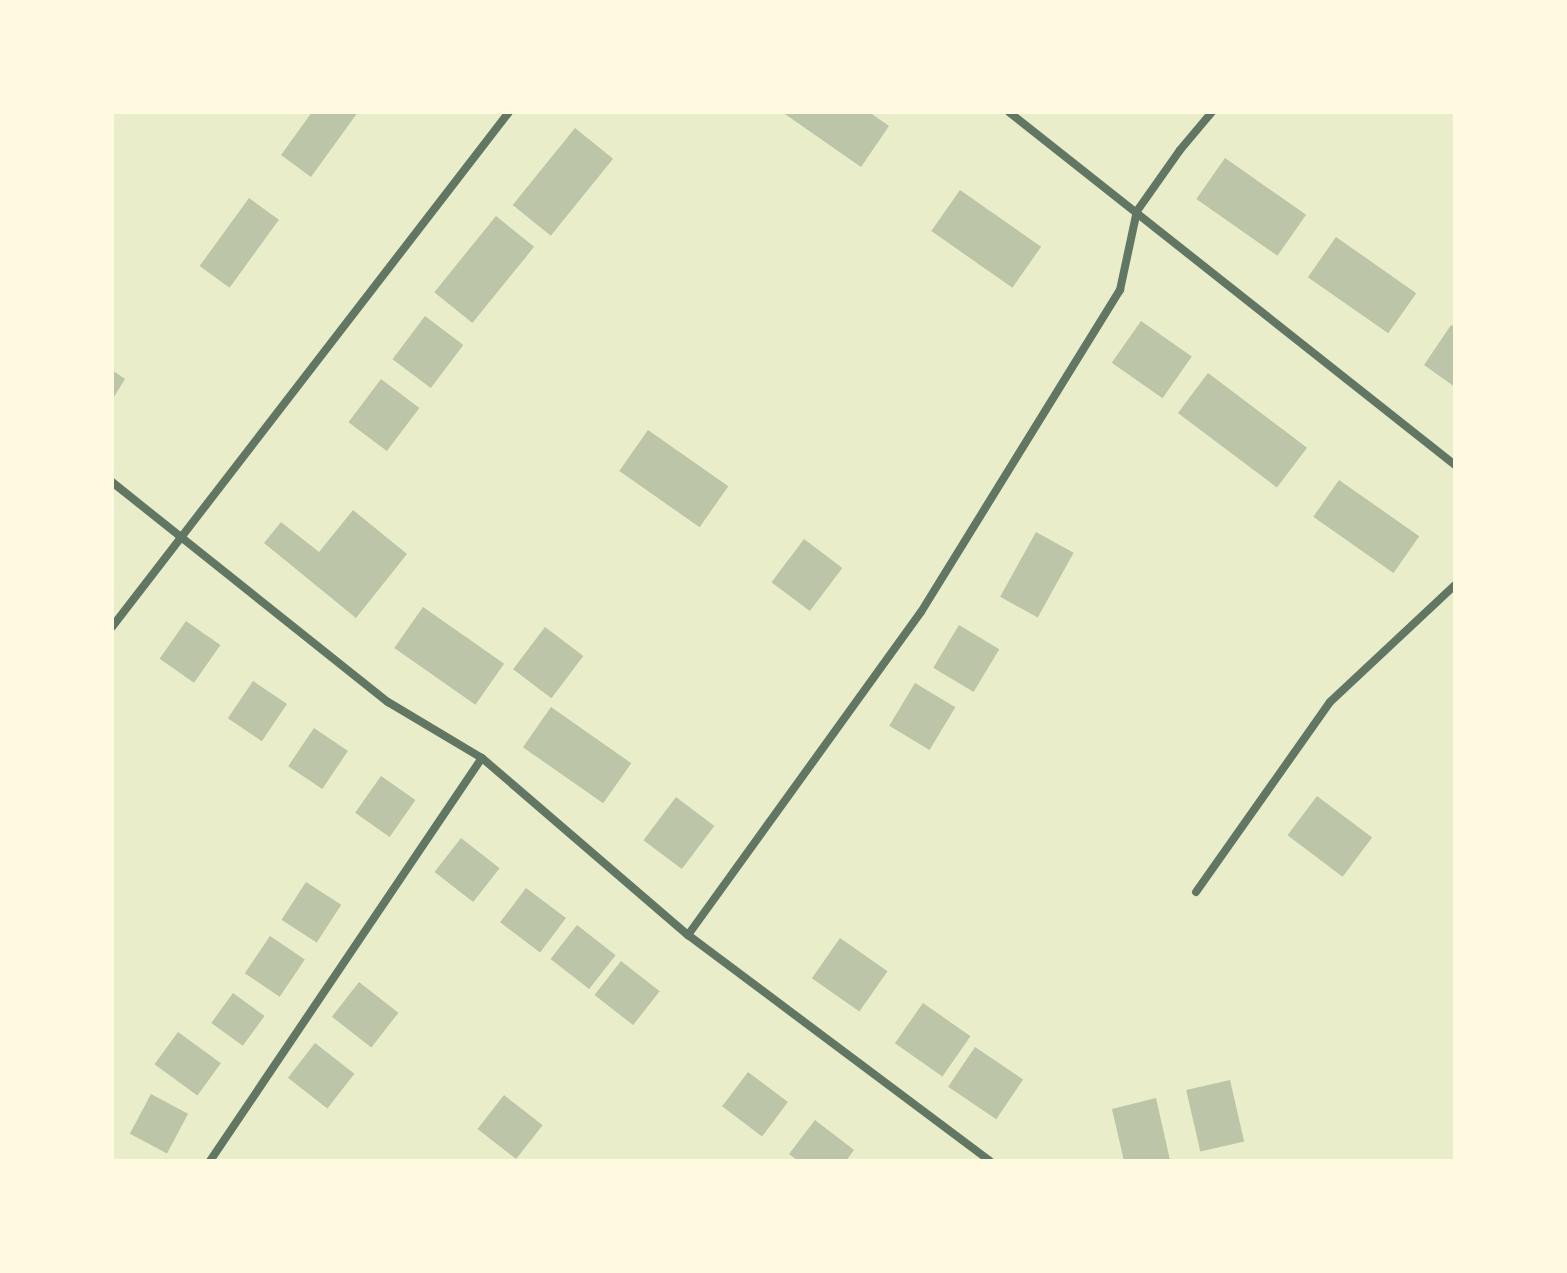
<!DOCTYPE html>
<style>
body{margin:0}
#map{position:relative;width:1567px;height:1273px;overflow:hidden;background:#e9edc9;font-family:Inter,sans-serif}
div>[style]{position:absolute}
.building>*{inset:0;background:#bcc5a7;transform-origin:0 0}
.minor>*{height:8px;margin:-4px;padding:0 4px;transform-origin:4px;border-radius:4px;background:#617663}
span{translate:-50% -50%;white-space:nowrap;text-align:center;line-height:1.15;-webkit-text-stroke:6px #fefae0;paint-order:stroke}
.frame{position:absolute;inset:0;border:114px solid #fefae0;pointer-events:none}
</style>
<div id="map">
<div class="building">
<div style="clip-path:polygon(312px 112px,358px 112px,311px 177px,281px 155px)"></div>
<div style="clip-path:polygon(782px 112px,869px 112px,889px 126px,861px 167px)"></div>
<div style="left:575px;top:128px;width:49px;height:99px;rotate:39deg"></div>
<div style="left:1225px;top:158px;width:99px;height:50px;rotate:35deg"></div>
<div style="left:960px;top:190px;width:99px;height:50px;rotate:35deg"></div>
<div style="left:249px;top:198px;width:37px;height:84px;rotate:36deg"></div>
<div style="left:496px;top:216px;width:49px;height:98px;rotate:39deg"></div>
<div style="left:1336px;top:237px;width:98px;height:49px;rotate:35deg"></div>
<div style="left:425px;top:316px;width:48px;height:54px;rotate:37deg"></div>
<div style="left:1141px;top:321px;width:62px;height:51px;rotate:35deg"></div>
<div style="clip-path:polygon(1451px 325px,1455px 327px,1455px 387px,1424px 365px)"></div>
<div style="clip-path:polygon(112px 370px,125px 379px,112px 400px)"></div>
<div style="left:1208px;top:373px;width:124px;height:50px;rotate:37deg"></div>
<div style="left:381px;top:379px;width:48px;height:54px;rotate:37deg"></div>
<div style="left:648px;top:430px;width:98px;height:50px;rotate:35deg"></div>
<div style="left:1339px;top:480px;width:98px;height:45px;rotate:35deg"></div>
<div style="clip-path:polygon(353px 510px,407px 554px,356px 618px,264px 543px,281px 522px,319px 552px)"></div>
<div style="left:1036px;top:532px;width:43px;height:74px;rotate:29deg"></div>
<div style="left:804px;top:539px;width:48px;height:54px;rotate:37deg"></div>
<div style="left:423px;top:607px;width:99px;height:50px;rotate:35deg"></div>
<div style="left:186px;top:621px;width:42px;height:46px;rotate:35deg"></div>
<div style="left:959px;top:625px;width:47px;height:50px;rotate:31deg"></div>
<div style="left:545px;top:627px;width:48px;height:53px;rotate:37deg"></div>
<div style="left:253px;top:681px;width:41px;height:45px;rotate:34deg"></div>
<div style="left:915px;top:683px;width:47px;height:50px;rotate:31deg"></div>
<div style="left:551px;top:707px;width:98px;height:49px;rotate:35deg"></div>
<div style="left:314px;top:728px;width:41px;height:46px;rotate:34deg"></div>
<div style="left:381px;top:776px;width:42px;height:45px;rotate:35deg"></div>
<div style="left:1317px;top:796px;width:69px;height:49px;rotate:37deg"></div>
<div style="left:676px;top:797px;width:48px;height:54px;rotate:37deg"></div>
<div style="left:461px;top:838px;width:49px;height:43px;rotate:38deg"></div>
<div style="left:306px;top:882px;width:42px;height:45px;rotate:33deg"></div>
<div style="left:526px;top:888px;width:50px;height:43px;rotate:37deg"></div>
<div style="left:577px;top:925px;width:49px;height:43px;rotate:38deg"></div>
<div style="left:270px;top:936px;width:42px;height:45px;rotate:34deg"></div>
<div style="left:840px;top:938px;width:58px;height:49px;rotate:35deg"></div>
<div style="left:621px;top:961px;width:49px;height:43px;rotate:38deg"></div>
<div style="left:359px;top:982px;width:50px;height:44px;rotate:38deg"></div>
<div style="left:233px;top:993px;width:39px;height:37px;rotate:36deg"></div>
<div style="left:923px;top:1003px;width:58px;height:49px;rotate:35deg"></div>
<div style="left:178px;top:1032px;width:53px;height:40px;rotate:36deg"></div>
<div style="left:315px;top:1043px;width:50px;height:44px;rotate:38deg"></div>
<div style="left:975px;top:1047px;width:58px;height:48px;rotate:34deg"></div>
<div style="left:748px;top:1072px;width:50px;height:43px;rotate:37deg"></div>
<div style="left:1230px;top:1080px;width:63px;height:45px;rotate:77deg"></div>
<div style="left:151px;top:1094px;width:42px;height:45px;rotate:28deg"></div>
<div style="left:504px;top:1095px;width:49px;height:43px;rotate:38deg"></div>
<div style="clip-path:polygon(1156px 1098px,1170px 1160px,1124px 1161px,1112px 1109px)"></div>
<div style="clip-path:polygon(815px 1120px,854px 1150px,846px 1161px,798px 1161px,789px 1154px)"></div>
</div>
<div class="minor">
<div style="left:1009px;top:112px;width:569px;rotate:38.36deg"></div>
<div style="left:112px;top:482px;width:353px;rotate:38.6deg"></div>
<div style="left:388px;top:702px;width:109px;rotate:30.8deg"></div>
<div style="left:482px;top:758px;width:272px;rotate:40.7deg"></div>
<div style="left:688px;top:935px;width:377px;rotate:36.8deg"></div>
<div style="left:112px;top:627px;width:650px;rotate:-52.37deg"></div>
<div style="left:1196px;top:892px;width:232px;rotate:-54.8deg"></div>
<div style="left:1330px;top:702px;width:171px;rotate:-43.1deg"></div>
<div style="left:688px;top:935px;width:398px;rotate:-54.2deg"></div>
<div style="left:921px;top:612px;width:379px;rotate:-58.3deg"></div>
<div style="left:1120px;top:290px;width:81px;rotate:-77.9deg"></div>
<div style="left:1137px;top:211px;width:75px;rotate:-54.8deg"></div>
<div style="left:1180px;top:150px;width:50px;rotate:-49.9deg"></div>
<div style="left:210px;top:1161px;width:486px;rotate:-56deg"></div>
</div>
<div class="frame"></div>
</div>
